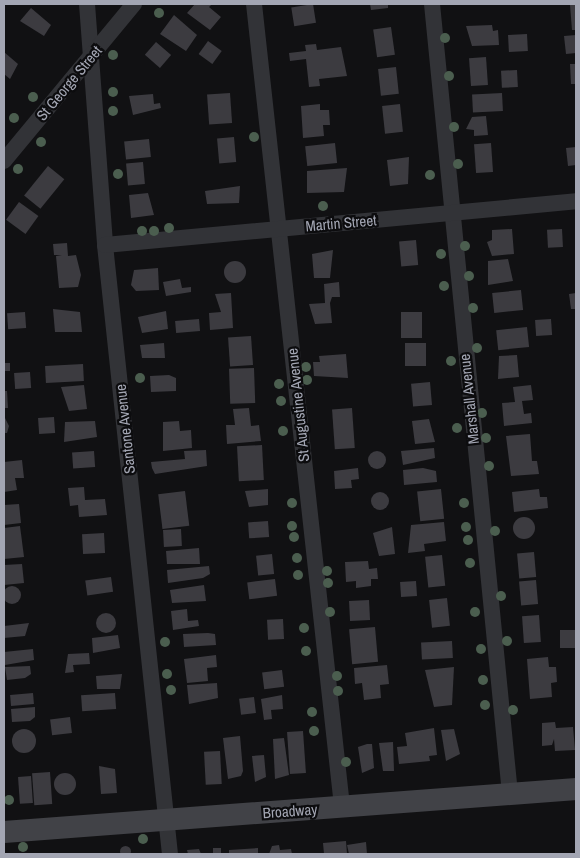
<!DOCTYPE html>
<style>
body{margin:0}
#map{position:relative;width:580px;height:858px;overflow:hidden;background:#111113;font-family:"Archivo Narrow",sans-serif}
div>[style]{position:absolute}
.building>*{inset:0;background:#3c3b40;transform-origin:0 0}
.round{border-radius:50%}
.street>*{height:16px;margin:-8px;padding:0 8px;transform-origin:8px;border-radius:8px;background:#323337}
.secondary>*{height:22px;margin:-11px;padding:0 11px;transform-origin:11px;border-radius:11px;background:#414247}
.trees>*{width:10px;height:10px;margin:-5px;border-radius:50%;background:#4b5e4f}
span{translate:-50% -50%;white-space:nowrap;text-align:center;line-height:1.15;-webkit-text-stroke:4.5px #0c0c0e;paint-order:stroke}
.street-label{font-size:15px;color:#a3a6b3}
.frame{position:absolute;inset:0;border:5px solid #a3a6b3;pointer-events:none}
</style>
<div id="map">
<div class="building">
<div style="clip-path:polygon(195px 4px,212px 4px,209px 7px,221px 17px,210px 30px,187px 13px)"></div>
<div style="left:313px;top:4px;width:19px;height:22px;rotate:81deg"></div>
<div style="clip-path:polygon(370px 4px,388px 4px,388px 8px,371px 10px)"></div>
<div style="clip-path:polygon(576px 4px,576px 30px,572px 30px,570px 5px)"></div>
<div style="clip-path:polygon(31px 8px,51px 25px,44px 36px,20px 21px)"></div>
<div style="clip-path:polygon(174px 15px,197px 35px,186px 51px,160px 34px)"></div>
<div style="clip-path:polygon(492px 25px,493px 31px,498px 30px,499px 45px,472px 46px,466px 26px)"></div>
<div style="left:391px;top:27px;width:28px;height:18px;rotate:82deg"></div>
<div style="left:527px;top:34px;width:17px;height:19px;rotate:87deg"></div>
<div style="clip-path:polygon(576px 35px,576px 53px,566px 54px,564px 36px)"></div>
<div style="left:208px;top:41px;width:17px;height:16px;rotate:36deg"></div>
<div style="left:156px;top:42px;width:20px;height:17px;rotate:41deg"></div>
<div style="clip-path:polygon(316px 44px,317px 50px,341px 47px,347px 76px,319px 79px,320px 86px,309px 87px,306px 59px,290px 61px,289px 53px,306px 51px,305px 45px)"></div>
<div style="clip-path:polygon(4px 52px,18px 64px,10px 79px,4px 74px)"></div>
<div style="left:486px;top:57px;width:28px;height:17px;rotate:86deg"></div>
<div style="clip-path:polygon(570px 64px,576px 64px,576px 84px,571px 84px)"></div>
<div style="left:396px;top:67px;width:27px;height:18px;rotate:84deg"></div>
<div style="left:517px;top:70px;width:17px;height:16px;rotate:87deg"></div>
<div style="left:230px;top:93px;width:30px;height:23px;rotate:86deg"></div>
<div style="left:502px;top:93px;width:18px;height:30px;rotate:87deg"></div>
<div style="clip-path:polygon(153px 94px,154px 104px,160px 103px,161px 108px,133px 115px,129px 96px)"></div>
<div style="clip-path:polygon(320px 104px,320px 110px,329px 110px,330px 125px,323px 125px,324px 136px,303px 138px,301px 106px)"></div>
<div style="left:400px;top:104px;width:28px;height:18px;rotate:84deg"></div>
<div style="clip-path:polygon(486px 116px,488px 135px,474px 136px,474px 130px,466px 129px,472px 117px)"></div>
<div style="left:234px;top:137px;width:25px;height:17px;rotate:85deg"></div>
<div style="left:149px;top:139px;width:18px;height:25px;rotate:84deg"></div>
<div style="left:335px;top:143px;width:20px;height:30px;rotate:84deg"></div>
<div style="left:491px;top:143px;width:29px;height:17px;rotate:86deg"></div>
<div style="clip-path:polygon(576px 147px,576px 165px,568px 166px,566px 148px)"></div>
<div style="clip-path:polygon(409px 157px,408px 184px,390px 186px,387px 160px)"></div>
<div style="left:143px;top:162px;width:22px;height:17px;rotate:85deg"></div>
<div style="left:48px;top:166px;width:21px;height:38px;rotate:39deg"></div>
<div style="clip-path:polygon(347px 168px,344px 192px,307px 193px,307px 171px)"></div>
<div style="clip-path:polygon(240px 186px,239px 203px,207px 204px,205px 191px)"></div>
<div style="clip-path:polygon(148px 193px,154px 215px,131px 218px,129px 195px)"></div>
<div style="left:19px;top:202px;width:24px;height:22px;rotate:36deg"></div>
<div style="clip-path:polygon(512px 229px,514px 254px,492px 256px,487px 242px,492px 240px,492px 230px)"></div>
<div style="left:562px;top:229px;width:18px;height:15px;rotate:87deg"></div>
<div style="left:416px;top:240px;width:25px;height:17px;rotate:85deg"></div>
<div style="clip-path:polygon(67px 243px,68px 256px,76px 255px,81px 275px,78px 287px,59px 288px,56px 256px,62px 255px,54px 255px,53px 244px)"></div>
<div style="clip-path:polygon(333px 250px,330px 278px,314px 278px,312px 254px)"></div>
<div style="clip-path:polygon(508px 259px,513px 281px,488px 285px,488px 261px)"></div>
<div class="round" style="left:224px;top:261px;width:22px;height:22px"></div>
<div style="clip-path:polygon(158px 268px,159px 290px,136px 291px,131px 285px,134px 270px)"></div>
<div style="clip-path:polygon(180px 279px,182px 288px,191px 287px,191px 292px,166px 296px,163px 282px)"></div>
<div style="clip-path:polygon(339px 282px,340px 297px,332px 297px,330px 303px,332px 323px,315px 324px,309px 304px,325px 303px,324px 284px)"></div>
<div style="left:521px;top:290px;width:20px;height:29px;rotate:84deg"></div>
<div style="clip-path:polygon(231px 293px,233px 328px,210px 330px,209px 313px,221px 312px,215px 294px)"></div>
<div style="clip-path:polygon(576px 293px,576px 309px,571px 309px,569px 294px)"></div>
<div style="clip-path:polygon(53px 309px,80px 312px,82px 332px,55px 332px)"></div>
<div style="clip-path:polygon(166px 311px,168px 329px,142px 333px,138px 317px)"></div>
<div style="left:25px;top:312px;width:16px;height:18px;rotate:86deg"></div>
<div style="left:422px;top:312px;width:26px;height:21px;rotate:90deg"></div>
<div style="left:199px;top:319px;width:12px;height:24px;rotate:85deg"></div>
<div style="left:551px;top:319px;width:16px;height:16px;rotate:86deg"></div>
<div style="left:527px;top:327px;width:20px;height:31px;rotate:84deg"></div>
<div style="left:251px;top:336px;width:29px;height:23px;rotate:86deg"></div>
<div style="clip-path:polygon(164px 343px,165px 358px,142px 358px,140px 345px)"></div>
<div style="left:426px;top:343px;width:23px;height:21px;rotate:90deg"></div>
<div style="clip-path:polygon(346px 354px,348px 378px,314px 376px,313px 362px,320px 362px,319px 356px)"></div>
<div style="clip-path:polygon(517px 355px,519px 377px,498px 379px,499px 356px)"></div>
<div style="left:10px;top:363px;width:8px;height:6px;rotate:90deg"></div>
<div style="left:83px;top:364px;width:17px;height:38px;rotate:87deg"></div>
<div style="left:254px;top:368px;width:35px;height:25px;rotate:88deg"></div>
<div style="left:30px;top:372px;width:16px;height:16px;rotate:86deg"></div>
<div style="clip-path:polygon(169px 375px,176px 378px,176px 391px,151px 392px,150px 376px)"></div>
<div style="left:430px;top:382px;width:23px;height:19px;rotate:85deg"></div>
<div style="clip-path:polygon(84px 385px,87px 409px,69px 411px,61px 387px)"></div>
<div style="clip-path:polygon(531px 385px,533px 400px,522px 401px,524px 414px,531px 413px,532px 423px,504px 426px,502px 403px,515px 402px,513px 387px)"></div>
<div style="clip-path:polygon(4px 391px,7px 391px,8px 408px,4px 408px)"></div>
<div style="clip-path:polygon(249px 408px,251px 426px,259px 425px,261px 441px,227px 444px,226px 425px,235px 425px,233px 409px)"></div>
<div style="left:352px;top:408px;width:40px;height:20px;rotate:86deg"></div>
<div style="clip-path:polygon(4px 416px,9px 426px,7px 433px,4px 433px)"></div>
<div style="left:54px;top:417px;width:16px;height:16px;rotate:86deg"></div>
<div style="clip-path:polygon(429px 419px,435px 442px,415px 444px,412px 421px)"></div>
<div style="clip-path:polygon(95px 421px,97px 437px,64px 442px,65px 422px)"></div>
<div style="clip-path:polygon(179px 421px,180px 431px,191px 430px,192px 448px,163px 451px,163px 422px)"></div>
<div style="clip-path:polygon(530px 434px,532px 461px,537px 461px,539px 474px,511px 476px,506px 436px)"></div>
<div style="left:262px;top:445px;width:35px;height:25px;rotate:87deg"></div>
<div style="clip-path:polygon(434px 448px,435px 458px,403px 465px,401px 451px)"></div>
<div style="clip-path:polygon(206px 450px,207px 466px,155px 474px,152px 468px,151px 462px,185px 459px,184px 451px)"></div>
<div class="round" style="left:368px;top:451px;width:18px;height:18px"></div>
<div style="left:94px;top:451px;width:16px;height:22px;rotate:86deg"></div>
<div style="clip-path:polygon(22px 460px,24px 478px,15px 478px,17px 490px,4px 492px,4px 462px)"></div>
<div style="clip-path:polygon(358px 468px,359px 479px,351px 480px,352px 488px,335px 489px,334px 471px)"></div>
<div style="clip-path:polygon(423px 468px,436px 471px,437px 482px,404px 485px,403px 470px)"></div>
<div style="clip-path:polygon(84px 487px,85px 500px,105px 499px,107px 515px,79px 517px,78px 505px,70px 506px,68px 488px)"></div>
<div style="clip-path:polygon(268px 489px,268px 505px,249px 507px,245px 491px)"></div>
<div style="left:441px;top:489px;width:30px;height:24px;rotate:84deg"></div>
<div style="clip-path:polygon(539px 489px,540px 497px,547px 497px,548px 508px,514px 512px,512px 492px)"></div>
<div style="left:185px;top:491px;width:35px;height:27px;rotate:83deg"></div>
<div class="round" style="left:371px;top:492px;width:18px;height:18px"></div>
<div style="clip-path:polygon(19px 504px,21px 523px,4px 525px,4px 505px)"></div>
<div class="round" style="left:513px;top:517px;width:22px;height:22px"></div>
<div style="left:268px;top:521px;width:16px;height:20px;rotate:86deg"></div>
<div style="clip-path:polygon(444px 522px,446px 541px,424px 544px,425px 551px,408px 553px,411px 525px)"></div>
<div style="clip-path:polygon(20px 526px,24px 557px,4px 559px,4px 528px)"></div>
<div style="clip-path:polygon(392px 527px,395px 554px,379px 556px,373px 533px)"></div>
<div style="left:181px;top:529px;width:17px;height:18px;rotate:87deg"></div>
<div style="left:104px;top:533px;width:20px;height:22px;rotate:87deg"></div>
<div style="clip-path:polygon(199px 548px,200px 564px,167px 564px,166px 551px)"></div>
<div style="left:534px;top:552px;width:25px;height:17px;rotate:85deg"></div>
<div style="left:272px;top:554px;width:20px;height:16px;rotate:84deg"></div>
<div style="left:442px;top:555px;width:31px;height:17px;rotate:84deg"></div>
<div style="clip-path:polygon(368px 561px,369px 569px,377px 568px,378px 579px,371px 579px,371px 586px,356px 588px,356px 581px,346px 582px,345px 562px)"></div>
<div style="clip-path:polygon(22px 564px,24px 583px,4px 585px,4px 565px)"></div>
<div style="clip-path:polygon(209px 566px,210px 574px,203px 578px,168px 583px,167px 570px)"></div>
<div style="left:111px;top:577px;width:15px;height:26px;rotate:82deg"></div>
<div style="left:275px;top:579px;width:17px;height:28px;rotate:83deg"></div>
<div style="left:536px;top:580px;width:24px;height:17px;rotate:85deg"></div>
<div style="left:416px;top:581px;width:15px;height:16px;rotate:86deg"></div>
<div style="clip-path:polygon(204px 585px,206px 601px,172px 603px,170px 590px)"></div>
<div class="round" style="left:3px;top:586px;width:18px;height:18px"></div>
<div style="left:447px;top:598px;width:28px;height:18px;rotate:84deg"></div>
<div style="left:369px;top:600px;width:20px;height:20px;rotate:87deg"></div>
<div style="clip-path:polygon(187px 609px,188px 621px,198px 620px,199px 626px,173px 630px,171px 611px)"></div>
<div class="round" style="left:96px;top:613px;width:20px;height:20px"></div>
<div style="left:539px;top:615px;width:27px;height:17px;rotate:86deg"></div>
<div style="left:283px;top:619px;width:20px;height:16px;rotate:87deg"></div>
<div style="clip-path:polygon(29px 623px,25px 636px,4px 638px,4px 626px)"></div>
<div style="left:375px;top:627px;width:35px;height:26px;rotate:85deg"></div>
<div style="left:576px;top:630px;width:18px;height:16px;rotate:90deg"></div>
<div style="clip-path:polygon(208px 633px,215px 634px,216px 645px,184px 647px,183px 634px)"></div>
<div style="clip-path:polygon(118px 635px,120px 648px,93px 653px,92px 638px)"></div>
<div style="left:452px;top:641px;width:17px;height:31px;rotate:87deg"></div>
<div style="clip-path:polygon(33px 649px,34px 660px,5px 665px,4px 652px)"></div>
<div style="clip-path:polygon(89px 653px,90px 664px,73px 665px,74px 672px,65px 673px,68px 654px)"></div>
<div style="clip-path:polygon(216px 655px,217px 667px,207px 668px,208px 681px,187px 683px,184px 659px)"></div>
<div style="clip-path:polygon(548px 657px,549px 667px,556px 667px,557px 682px,551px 683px,552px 697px,530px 699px,527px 659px)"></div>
<div style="clip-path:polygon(387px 665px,389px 684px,380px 685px,381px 698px,364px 700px,362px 683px,355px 684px,354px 668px)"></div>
<div style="clip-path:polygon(30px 666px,31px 674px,25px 678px,7px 680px,5px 667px)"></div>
<div style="clip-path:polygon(454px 667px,452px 705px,434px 707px,425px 670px)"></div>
<div style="left:282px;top:670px;width:17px;height:20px;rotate:83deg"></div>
<div style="clip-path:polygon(122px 674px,120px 689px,97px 689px,96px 676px)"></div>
<div style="clip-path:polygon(217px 683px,218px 698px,189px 704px,187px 685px)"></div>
<div style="left:33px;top:693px;width:11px;height:23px;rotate:85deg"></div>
<div style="left:115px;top:693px;width:16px;height:34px;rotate:86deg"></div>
<div style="clip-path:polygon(282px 695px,283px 709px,271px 710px,272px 719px,264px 720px,261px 699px)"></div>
<div style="left:254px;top:697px;width:16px;height:15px;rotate:83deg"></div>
<div style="clip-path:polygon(35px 707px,35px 717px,30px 721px,12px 722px,11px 709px)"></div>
<div style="left:70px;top:717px;width:16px;height:20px;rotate:83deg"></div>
<div style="clip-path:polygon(555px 722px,556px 728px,573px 727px,575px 750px,555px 751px,554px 739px,552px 745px,542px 746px,542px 723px)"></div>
<div style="clip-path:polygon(434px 728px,437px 755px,429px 756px,430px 761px,399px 764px,397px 747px,407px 746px,405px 733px)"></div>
<div class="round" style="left:12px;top:729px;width:24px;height:24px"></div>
<div style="clip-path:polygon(454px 729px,460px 754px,446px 761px,441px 730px)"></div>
<div style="left:303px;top:731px;width:42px;height:16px;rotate:86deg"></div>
<div style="clip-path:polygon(240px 736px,243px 771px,241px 776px,228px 779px,223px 738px)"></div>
<div style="clip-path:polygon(284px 738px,289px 775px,275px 779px,273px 739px)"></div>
<div style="clip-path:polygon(393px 742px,394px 771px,383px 771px,379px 743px)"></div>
<div style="clip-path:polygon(367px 744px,372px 744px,374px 768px,362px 773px,358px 747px)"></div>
<div style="left:220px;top:751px;width:33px;height:16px;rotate:87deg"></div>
<div style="clip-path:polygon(264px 755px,266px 777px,255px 782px,252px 756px)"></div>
<div style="clip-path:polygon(99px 766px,115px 769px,117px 793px,101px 794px)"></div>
<div style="left:50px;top:772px;width:32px;height:18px;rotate:86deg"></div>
<div class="round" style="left:54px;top:773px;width:22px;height:22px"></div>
<div style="left:31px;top:776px;width:27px;height:13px;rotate:86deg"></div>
<div style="clip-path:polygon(346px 841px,347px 854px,324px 854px,323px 843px)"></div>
<div style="clip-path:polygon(366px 842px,367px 854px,349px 854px,347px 845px)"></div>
<div style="clip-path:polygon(279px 845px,280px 850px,291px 849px,292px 854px,269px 854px,272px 846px)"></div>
<div class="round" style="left:119.5px;top:845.5px;width:11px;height:11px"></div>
<div style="left:213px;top:848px;width:8px;height:6px"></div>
<div style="clip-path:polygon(258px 848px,258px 854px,229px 854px,229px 850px)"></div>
<div style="clip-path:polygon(199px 849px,201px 854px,188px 854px,187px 850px)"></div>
</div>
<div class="street">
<div style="left:87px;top:4px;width:242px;rotate:85.7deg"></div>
<div style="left:105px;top:245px;width:612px;rotate:83.91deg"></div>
<div style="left:254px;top:4px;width:807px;rotate:83.74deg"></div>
<div style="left:432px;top:4px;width:794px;rotate:84.36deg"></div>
<div style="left:4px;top:161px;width:204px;rotate:-50.4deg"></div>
<div style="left:105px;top:245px;width:473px;rotate:-5.3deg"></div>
</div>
<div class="secondary">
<div style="left:4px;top:832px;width:574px;rotate:-4.3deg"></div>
</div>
<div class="trees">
<div style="left:159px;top:13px"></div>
<div style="left:445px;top:38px"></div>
<div style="left:113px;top:55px"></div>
<div style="left:449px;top:76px"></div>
<div style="left:113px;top:92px"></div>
<div style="left:33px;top:97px"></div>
<div style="left:113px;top:111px"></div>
<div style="left:14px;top:118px"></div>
<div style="left:454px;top:127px"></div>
<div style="left:254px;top:137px"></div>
<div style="left:41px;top:142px"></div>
<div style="left:458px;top:164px"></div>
<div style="left:18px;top:169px"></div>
<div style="left:118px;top:174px"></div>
<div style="left:430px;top:175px"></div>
<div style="left:323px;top:206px"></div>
<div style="left:169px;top:228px"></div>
<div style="left:142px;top:231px"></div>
<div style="left:154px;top:231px"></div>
<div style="left:465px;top:246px"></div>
<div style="left:441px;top:254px"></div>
<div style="left:469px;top:276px"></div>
<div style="left:444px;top:286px"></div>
<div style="left:473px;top:308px"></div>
<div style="left:477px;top:348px"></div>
<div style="left:451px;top:361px"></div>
<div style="left:306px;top:367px"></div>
<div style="left:140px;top:378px"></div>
<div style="left:307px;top:380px"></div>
<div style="left:279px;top:384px"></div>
<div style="left:281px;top:401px"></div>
<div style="left:482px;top:413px"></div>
<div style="left:457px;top:428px"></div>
<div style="left:283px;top:431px"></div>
<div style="left:486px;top:438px"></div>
<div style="left:489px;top:466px"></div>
<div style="left:292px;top:503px"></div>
<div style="left:464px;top:503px"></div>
<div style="left:292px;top:526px"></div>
<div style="left:466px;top:527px"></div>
<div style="left:495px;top:531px"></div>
<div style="left:294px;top:537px"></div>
<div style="left:468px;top:540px"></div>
<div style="left:297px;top:558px"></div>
<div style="left:470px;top:563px"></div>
<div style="left:327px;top:571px"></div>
<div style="left:298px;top:575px"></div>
<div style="left:328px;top:583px"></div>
<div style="left:501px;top:596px"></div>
<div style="left:330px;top:612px"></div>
<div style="left:475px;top:612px"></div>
<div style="left:304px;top:628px"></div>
<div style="left:507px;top:641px"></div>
<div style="left:165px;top:642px"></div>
<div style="left:481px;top:649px"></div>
<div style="left:306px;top:651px"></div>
<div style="left:167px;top:674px"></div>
<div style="left:337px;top:676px"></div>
<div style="left:483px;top:680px"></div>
<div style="left:171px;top:690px"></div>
<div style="left:338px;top:691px"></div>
<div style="left:485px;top:705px"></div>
<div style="left:513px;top:710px"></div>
<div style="left:312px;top:712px"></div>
<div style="left:314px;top:731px"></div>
<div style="left:346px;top:762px"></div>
<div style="left:9px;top:800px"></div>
<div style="left:143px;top:839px"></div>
<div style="left:23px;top:847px"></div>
</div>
<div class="street-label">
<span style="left:69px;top:83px;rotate:-50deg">St George Street</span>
<span style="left:341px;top:223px;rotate:-5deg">Martin Street</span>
<span style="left:469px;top:399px;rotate:-96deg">Marshall Avenue</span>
<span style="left:298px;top:405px;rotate:-96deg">St Augustine Avenue</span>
<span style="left:125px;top:429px;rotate:-96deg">Santone Avenue</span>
<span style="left:290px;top:811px;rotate:-4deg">Broadway</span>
</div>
<div class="frame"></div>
</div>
